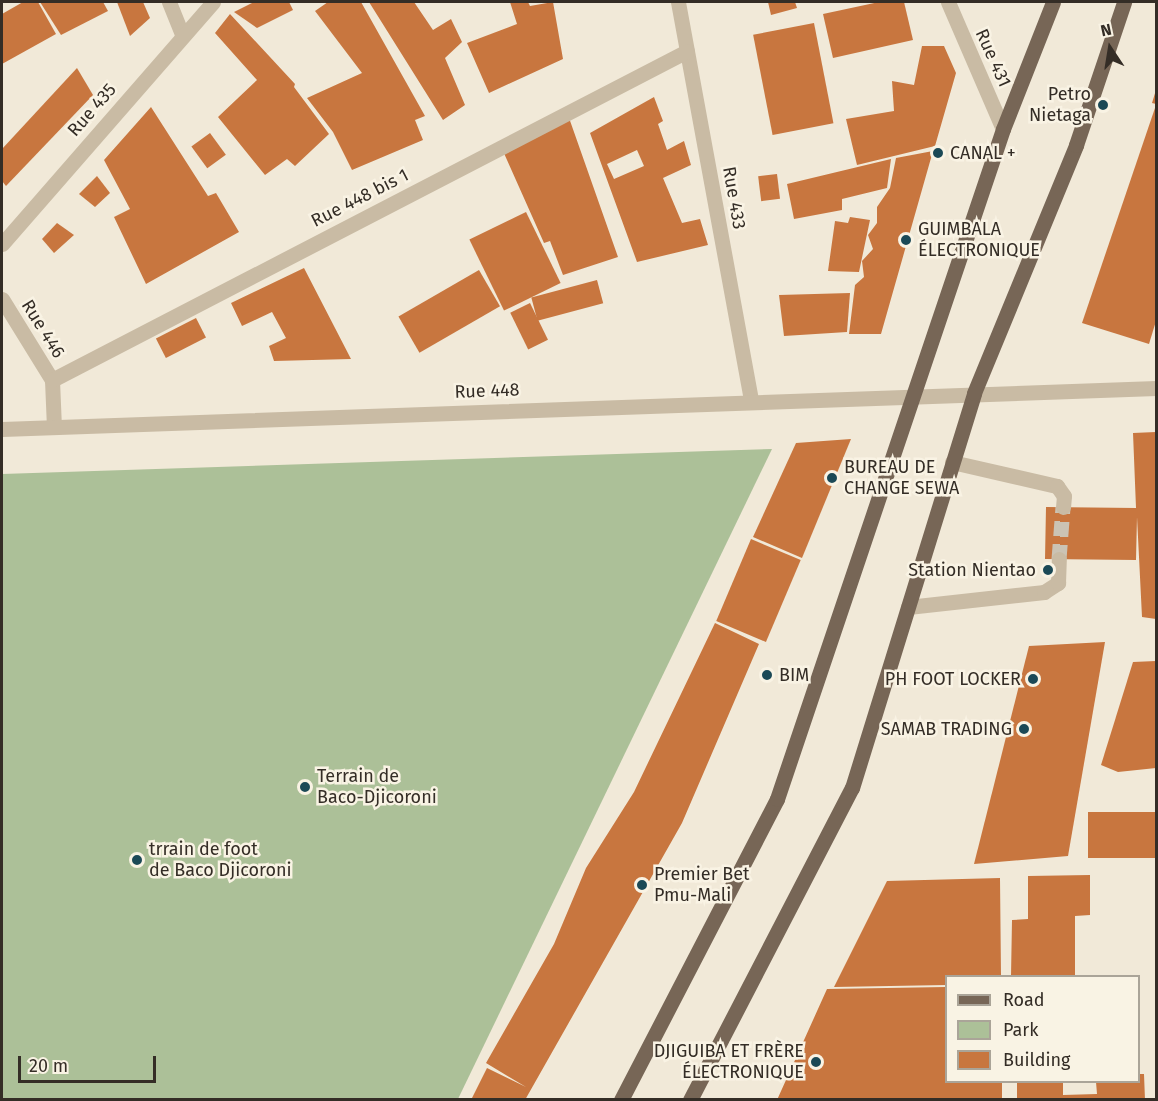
<!DOCTYPE html>
<meta charset="utf-8">
<style>
body{margin:0}
#map{position:relative;width:1158px;height:1101px;overflow:hidden;background:#f1e9d8;font-family:"Fira Sans",sans-serif}
div>[style]{position:absolute}
.green>*{inset:0;background:#acc098}
.building>*{inset:0;background:#c8763f;transform-origin:0 0}
.minor-tunnel>*{height:15px;margin-top:-7.5px;transform-origin:0;background:repeating-linear-gradient(90deg,#cbc3b4 0 15px,transparent 0 23px)}
.minor>*{height:15px;margin:-7.5px;padding:0 7.5px;transform-origin:7.5px;border-radius:7.5px;background:#c9bba4}
.major>*{height:15px;margin:-7.5px;padding:0 7.5px;transform-origin:7.5px;border-radius:7.5px;background:#776656}
.dots>*{width:16px;height:16px;translate:-50% -50%;box-sizing:border-box;border:3px solid #f9f3e4;border-radius:50%}
span{translate:-50% -50%;white-space:nowrap;text-align:center;line-height:1.15;-webkit-text-stroke:5px #f9f3e4;paint-order:stroke}
.street-label{font-size:18px;color:#342d26}
.poi-label{font-size:18px;color:#342d26}
.right{translate:-100% -50%;text-align:right}
.left{translate:0 -50%;text-align:left}
.frame{position:absolute;inset:0;border:3px solid #342d26;pointer-events:none}
.legend{position:absolute;left:945px;top:975px;width:195px;height:108px;box-sizing:border-box;background:#f9f3e4;border:2px solid #aaa498;margin:0;padding:8px 10px;list-style:none;font-size:18px;color:#342d26}
.legend li{display:flex;align-items:center;gap:12px;height:30px}
.legend b{width:30px;border:2px solid #aaa498}
.north{position:absolute;left:1080px;top:18px;width:60px;height:60px;-webkit-text-stroke:4px #f9f3e4;paint-order:stroke;rotate:348deg;font-size:16px;font-weight:700;line-height:24px;text-align:center;color:#342d26}
.north::after{content:'';display:block;margin:auto;width:21px;height:27px;background:#342d26;clip-path:polygon(50% 0,100% 100%,50% 72%,0 100%)}
.scale{position:absolute;left:18px;top:1056px;width:138px;height:27px;box-sizing:border-box;border:3px solid #342d26;border-top:0;padding-left:8px;font-size:18px;line-height:21px;white-space:nowrap;color:#342d26;-webkit-text-stroke:4px #f9f3e4;paint-order:stroke}
</style>
<div id="map">
<div class="green">
<div style="clip-path:polygon(772px 449px,458px 1099px,2px 1099px,2px 474px)"></div>
</div>
<div class="building">
<div style="clip-path:polygon(23px 2px,38px 2px,56px 34px,2px 64px,2px 14px)"></div>
<div style="clip-path:polygon(40px 2px,103px 2px,108px 11px,61px 35px)"></div>
<div style="clip-path:polygon(117px 2px,143px 2px,150px 18px,130px 36px)"></div>
<div style="clip-path:polygon(254px 2px,289px 2px,293px 10px,257px 28px,234px 12px)"></div>
<div style="clip-path:polygon(328px 2px,361px 2px,425px 116px,415px 120px,423px 140px,352px 170px,333px 132px,307px 98px,362px 73px,315px 11px)"></div>
<div style="clip-path:polygon(369px 2px,414px 2px,433px 30px,451px 19px,462px 42px,445px 58px,465px 105px,443px 120px)"></div>
<div style="clip-path:polygon(510px 2px,528px 2px,530px 6px,553px 2px,563px 59px,489px 93px,467px 43px,517px 24px)"></div>
<div style="clip-path:polygon(768px 2px,795px 2px,797px 8px,771px 15px)"></div>
<div style="clip-path:polygon(879px 2px,904px 2px,913px 40px,833px 58px,823px 14px)"></div>
<div style="clip-path:polygon(230px 14px,295px 84px,294px 87px,329px 134px,295px 166px,287px 159px,265px 175px,218px 117px,257px 80px,215px 33px)"></div>
<div style="left:814px;top:23px;width:102px;height:62px;rotate:79deg"></div>
<div style="clip-path:polygon(922px 46px,944px 46px,956px 73px,935px 146px,857px 165px,846px 119px,894px 111px,892px 81px,914px 85px)"></div>
<div style="clip-path:polygon(77px 68px,93px 95px,6px 186px,2px 181px,2px 149px)"></div>
<div style="clip-path:polygon(1156px 90px,1156px 104px,1152px 103px)"></div>
<div style="clip-path:polygon(evenodd,654px 97px,663px 121px,658px 124px,667px 150px,684px 141px,691px 165px,663px 178px,682px 223px,700px 219px,708px 245px,637px 262px,590px 133px,654px 97px,637px 150px,644px 166px,614px 179px,607px 164px,637px 150px)"></div>
<div style="clip-path:polygon(1156px 105px,1156px 321px,1149px 344px,1082px 323px)"></div>
<div style="clip-path:polygon(151px 107px,208px 196px,216px 193px,239px 232px,146px 284px,114px 217px,130px 209px,104px 160px)"></div>
<div style="clip-path:polygon(568px 115px,618px 257px,563px 275px,550px 241px,544px 243px,503px 151px)"></div>
<div style="left:210px;top:133px;width:27px;height:23px;rotate:54deg"></div>
<div style="clip-path:polygon(933px 151px,881px 334px,849px 334px,855px 285px,864px 277px,862px 261px,873px 249px,868px 235px,877px 223px,877px 207px,890px 188px,896px 158px)"></div>
<div style="clip-path:polygon(891px 159px,887px 188px,842px 199px,842px 210px,794px 219px,787px 184px)"></div>
<div style="left:777px;top:174px;width:25px;height:19px;rotate:83deg"></div>
<div style="clip-path:polygon(97px 176px,110px 193px,95px 207px,79px 194px)"></div>
<div style="left:526px;top:212px;width:79px;height:63px;rotate:64deg"></div>
<div style="clip-path:polygon(850px 217px,870px 220px,859px 272px,828px 271px,835px 221px,848px 223px)"></div>
<div style="clip-path:polygon(57px 223px,74px 235px,54px 253px,42px 239px)"></div>
<div style="clip-path:polygon(304px 268px,351px 359px,274px 361px,269px 346px,286px 338px,272px 312px,242px 326px,231px 303px)"></div>
<div style="left:479px;top:270px;width:42px;height:93px;rotate:60deg"></div>
<div style="left:597px;top:280px;width:24px;height:68px;rotate:75deg"></div>
<div style="clip-path:polygon(850px 293px,847px 332px,784px 336px,779px 295px)"></div>
<div style="left:530px;top:303px;width:41px;height:22px;rotate:64deg"></div>
<div style="left:196px;top:318px;width:22px;height:45px;rotate:63deg"></div>
<div style="clip-path:polygon(1156px 432px,1156px 619px,1142px 617px,1137px 517px,1136px 560px,1045px 559px,1046px 507px,1136px 508px,1133px 433px)"></div>
<div style="clip-path:polygon(851px 439px,802px 558px,753px 537px,796px 443px)"></div>
<div style="left:751px;top:539px;width:54px;height:89px;rotate:23deg"></div>
<div style="clip-path:polygon(715px 623px,759px 644px,682px 823px,525px 1100px,471px 1100px,487px 1068px,526px 1087px,486px 1063px,554px 944px,586px 868px,634px 792px)"></div>
<div style="clip-path:polygon(1105px 642px,1068px 856px,974px 864px,1029px 646px)"></div>
<div style="clip-path:polygon(1156px 661px,1156px 768px,1118px 772px,1101px 765px,1133px 662px)"></div>
<div style="left:1156px;top:812px;width:46px;height:68px;rotate:90deg"></div>
<div style="clip-path:polygon(1090px 875px,1090px 915px,1075px 916px,1075px 976px,1011px 976px,1012px 920px,1028px 919px,1028px 876px)"></div>
<div style="clip-path:polygon(1000px 878px,1001px 976px,946px 976px,946px 985px,834px 987px,887px 881px)"></div>
<div style="clip-path:polygon(946px 987px,946px 1082px,1002px 1082px,1002px 1100px,777px 1100px,827px 989px)"></div>
<div style="clip-path:polygon(1138px 1074px,1144px 1074px,1145px 1100px,1017px 1100px,1017px 1082px,1063px 1082px,1063px 1095px,1097px 1094px,1096px 1082px,1138px 1082px)"></div>
</div>
<div class="minor-tunnel">
<div style="left:1059px;top:559px;width:52px;rotate:-85.6deg"></div>
</div>
<div class="minor">
<div style="left:169px;top:2px;width:35px;rotate:68deg"></div>
<div style="left:678px;top:2px;width:406px;rotate:79.6deg"></div>
<div style="left:948px;top:2px;width:138px;rotate:66.6deg"></div>
<div style="left:2px;top:244px;width:321px;rotate:-48.9deg"></div>
<div style="left:2px;top:299px;width:95px;rotate:58.3deg"></div>
<div style="left:52px;top:380px;width:47px;rotate:87.6deg"></div>
<div style="left:52px;top:380px;width:715px;rotate:-27.39deg"></div>
<div style="left:2px;top:429px;width:1155px;rotate:-2.03deg"></div>
<div style="left:952px;top:462px;width:108px;rotate:12.9deg"></div>
<div style="left:1057px;top:486px;width:12px;rotate:55deg"></div>
<div style="left:1064px;top:496px;width:11px;rotate:95deg"></div>
<div style="left:908px;top:607px;width:137px;rotate:-6.3deg"></div>
<div style="left:1044px;top:592px;width:17px;rotate:-33deg"></div>
<div style="left:1058px;top:583px;width:24px;rotate:-88deg"></div>
</div>
<div class="major">
<div style="left:621px;top:1100px;width:339px;rotate:-62.6deg"></div>
<div style="left:777px;top:799px;width:707px;rotate:-71.36deg"></div>
<div style="left:1003px;top:129px;width:136px;rotate:-68.5deg"></div>
<div style="left:690px;top:1100px;width:352px;rotate:-62.6deg"></div>
<div style="left:852px;top:788px;width:413px;rotate:-72.8deg"></div>
<div style="left:974px;top:393px;width:268px;rotate:-67.6deg"></div>
<div style="left:1076px;top:145px;width:151px;rotate:-71.4deg"></div>
</div>
<div class="dots">
<div style="left:1103px;top:105px;background:#1b4956"></div>
<div style="left:938px;top:153px;background:#1b4956"></div>
<div style="left:906px;top:240px;background:#1b4956"></div>
<div style="left:832px;top:478px;background:#1b4956"></div>
<div style="left:1048px;top:570px;background:#1b4956"></div>
<div style="left:767px;top:675px;background:#1b4956"></div>
<div style="left:1033px;top:679px;background:#1b4956"></div>
<div style="left:1024px;top:729px;background:#1b4956"></div>
<div style="left:305px;top:787px;background:#1b4956"></div>
<div style="left:137px;top:860px;background:#1b4956"></div>
<div style="left:642px;top:885px;background:#1b4956"></div>
<div style="left:816px;top:1062px;background:#1b4956"></div>
</div>
<div class="street-label">
<span style="left:993px;top:58px;rotate:66deg">Rue 431</span>
<span style="left:92px;top:110px;rotate:-49deg">Rue 435</span>
<span style="left:360px;top:198px;rotate:-27deg">Rue 448 bis 1</span>
<span style="left:734px;top:198px;rotate:80deg">Rue 433</span>
<span style="left:43px;top:329px;rotate:58deg">Rue 446</span>
<span style="left:487px;top:391px;rotate:-2deg">Rue 448</span>
</div>
<div class="poi-label">
<span class="right" style="left:1091px;top:105px">Petro<br>Nietaga</span>
<span class="left" style="left:950px;top:153px">CANAL +</span>
<span class="left" style="left:918px;top:240px">GUIMBALA<br>ÉLECTRONIQUE</span>
<span class="left" style="left:844px;top:478px">BUREAU DE<br>CHANGE SEWA</span>
<span class="right" style="left:1036px;top:570px">Station Nientao</span>
<span class="left" style="left:779px;top:675px">BIM</span>
<span class="right" style="left:1021px;top:679px">PH FOOT LOCKER</span>
<span class="right" style="left:1012px;top:729px">SAMAB TRADING</span>
<span class="left" style="left:317px;top:787px">Terrain de<br>Baco-Djicoroni</span>
<span class="left" style="left:149px;top:860px">trrain de foot<br>de Baco Djicoroni</span>
<span class="left" style="left:654px;top:885px">Premier Bet<br>Pmu-Mali</span>
<span class="right" style="left:804px;top:1062px">DJIGUIBA ET FRÈRE<br>ÉLECTRONIQUE</span>
</div>
<div class="frame"></div>
<ul class="legend">
<li><b style="height:8px;background:#776656"></b>Road</li>
<li><b style="height:16px;background:#acc098"></b>Park</li>
<li><b style="height:16px;background:#c8763f"></b>Building</li>
</ul>
<div class="north">N</div>
<div class="scale">20 m</div>
</div>
